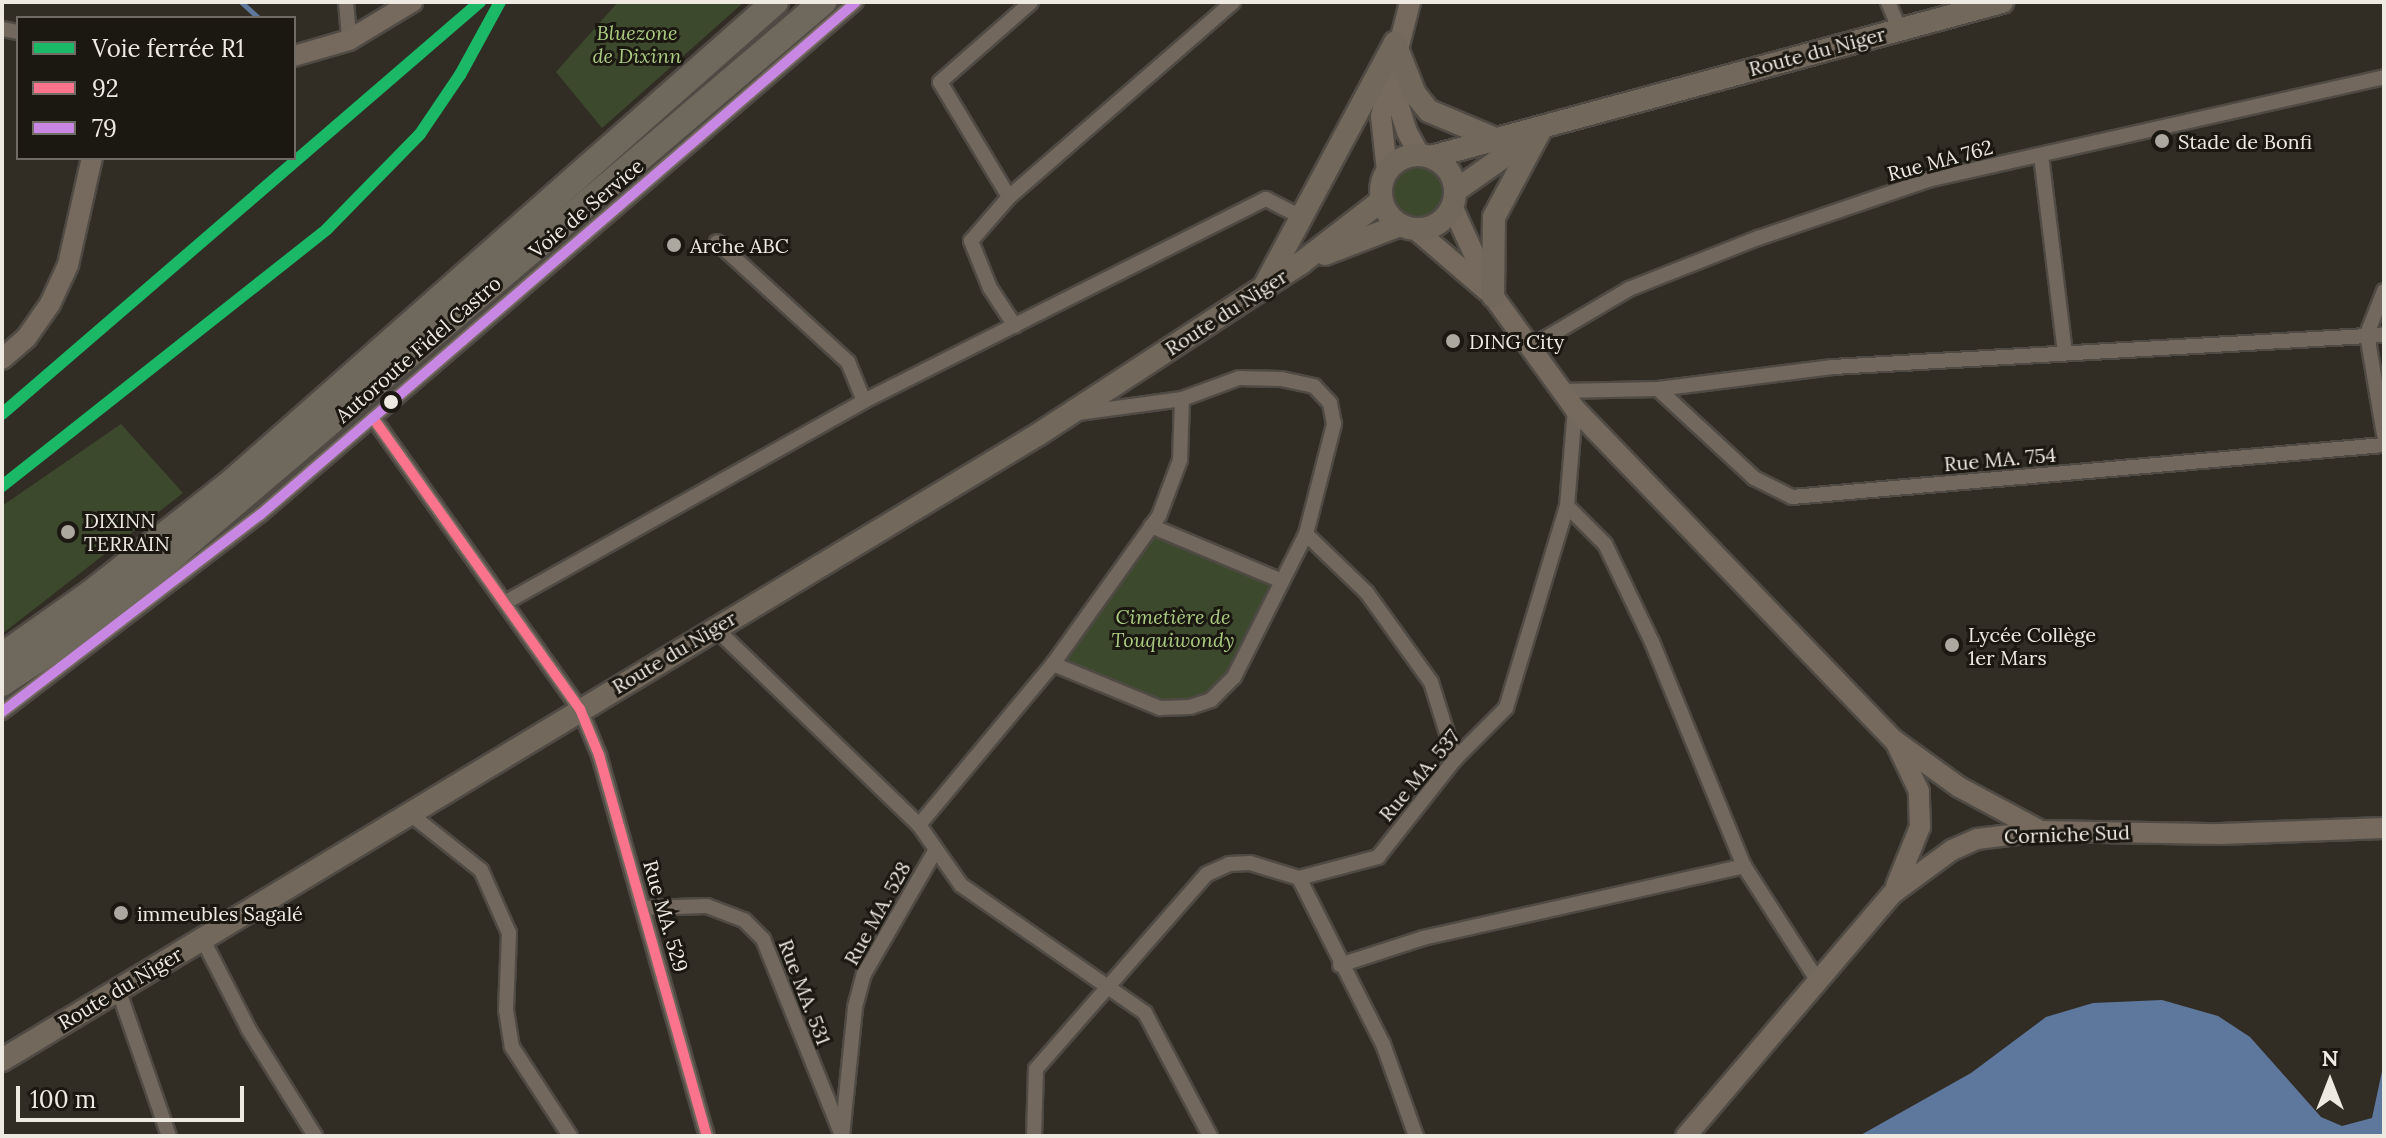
<!DOCTYPE html>
<meta charset="utf-8">
<style>
body{margin:0}
#map{position:relative;width:2386px;height:1138px;overflow:hidden;background:#312d25;font-family:Lora,serif}
div>[style]{position:absolute}
.green>*{inset:0;background:#3d492d}
.round{border-radius:50%}
.water>*{inset:0;background:#5e789d}
.stream>*{height:5px;margin:-2.5px;padding:0 2.5px;transform-origin:2.5px;border-radius:2.5px;background:#5e789d}
.roads{filter:drop-shadow(2px 0 #4f4a44) drop-shadow(-2px 0 #4f4a44) drop-shadow(0 2px #4f4a44) drop-shadow(0 -2px #4f4a44)}
.street>*{height:14px;margin:-7px;padding:0 7px;transform-origin:7px;border-radius:7px;background:#72685d}
.secondary>*{height:20px;margin:-10px;padding:0 10px;transform-origin:10px;border-radius:10px;background:#756a5d}
.primary>*{height:22px;margin:-11px;padding:0 11px;transform-origin:11px;border-radius:11px;background:#72685b}
.primary>.ring{margin:-11px;padding:0;box-sizing:content-box;background:none;border:22px solid #72685b;border-radius:50%}
.highway>*{height:26px;margin:-13px;padding:0 13px;transform-origin:13px;border-radius:13px;background:#6f685d}
.rail>*{height:8px;margin-top:-4px;transform-origin:0;background:repeating-linear-gradient(90deg,#1b1711 0 15px,#68635a 0 30px);box-sizing:border-box;border-block:2px solid #68635a}
.bus-1>*{height:10px;margin:-5px;padding:0 5px;transform-origin:5px;border-radius:5px;background:#fc738d}
.bus-2>*{height:10px;margin:-5px;padding:0 5px;transform-origin:5px;border-radius:5px;background:#c787e3}
.rail-1>*{height:12px;margin:-6px;padding:0 6px;transform-origin:6px;border-radius:6px;background:#1ab867}
.dots>*{width:22px;height:22px;translate:-50% -50%;box-sizing:border-box;border:4px solid #1b1711;border-radius:50%}
span{translate:-50% -50%;white-space:nowrap;text-align:center;line-height:1.15;-webkit-text-stroke:6px #1b1711;paint-order:stroke}
.park-label{font-size:20px;color:#aacb82;font-style:italic}
.street-label{font-size:20px;color:#efeae1}
.poi-label{font-size:20px;color:#efeae1}
.left{translate:0 -50%;text-align:left}
.frame{position:absolute;inset:0;border:4px solid #efeae1;pointer-events:none}
.legend{position:absolute;left:16px;top:16px;width:280px;height:144px;box-sizing:border-box;background:#1b1711;border:2px solid #706b64;margin:0;padding:10px 14px;list-style:none;font-size:24px;color:#efeae1}
.legend li{display:flex;align-items:center;gap:16px;height:40px}
.legend b{width:40px;border:2px solid #706b64}
.north{position:absolute;left:2290px;top:1042px;width:80px;height:80px;-webkit-text-stroke:6px #1b1711;paint-order:stroke;rotate:0deg;font-size:22px;font-weight:700;line-height:32px;text-align:center;color:#efeae1}
.north::after{content:'';display:block;margin:auto;width:28px;height:36px;background:#efeae1;clip-path:polygon(50% 0,100% 100%,50% 72%,0 100%)}
.scale{position:absolute;left:16px;top:1086px;width:228px;height:36px;box-sizing:border-box;border:4px solid #efeae1;border-top:0;padding-left:10px;font-size:24px;line-height:28px;white-space:nowrap;color:#efeae1;-webkit-text-stroke:6px #1b1711;paint-order:stroke}
</style>
<div id="map">
<div class="green">
<div style="clip-path:polygon(618px 2px,744px 2px,602px 128px,556px 72px)"></div>
<div class="round" style="left:1385px;top:159px;width:66px;height:66px"></div>
<div style="clip-path:polygon(121px 424px,183px 493px,2px 634px,2px 506px)"></div>
<div style="clip-path:polygon(1154px 532px,1274px 583px,1230px 677px,1211px 700px,1159px 702px,1060px 662px)"></div>
</div>
<div class="water">
<div style="clip-path:polygon(2162px 1000px,2218px 1016px,2250px 1037px,2321px 1117px,2342px 1126px,2372px 1118px,2384px 1062px,2384px 1136px,1859px 1136px,1971px 1073px,2046px 1017px,2093px 1003px)"></div>
</div>
<div class="stream">
<div style="left:241px;top:2px;width:24px;rotate:42deg"></div>
</div>
<div class="roads">
<div class="street">
<div style="left:346px;top:2px;width:38px;rotate:85deg"></div>
<div style="left:1888px;top:2px;width:28px;rotate:67deg"></div>
<div style="left:2px;top:29px;width:16px;rotate:11deg"></div>
<div style="left:2041px;top:155px;width:198px;rotate:83.1deg"></div>
<div style="left:1009px;top:197px;width:134px;rotate:-121deg"></div>
<div style="left:940px;top:82px;width:121px;rotate:-41.3deg"></div>
<div style="left:717px;top:242px;width:178px;rotate:42.5deg"></div>
<div style="left:848px;top:362px;width:42px;rotate:67.7deg"></div>
<div style="left:2384px;top:291px;width:46px;rotate:111.6deg"></div>
<div style="left:2367px;top:334px;width:102px;rotate:80.4deg"></div>
<div style="left:1015px;top:326px;width:45px;rotate:-123.3deg"></div>
<div style="left:990px;top:288px;width:51px;rotate:-112deg"></div>
<div style="left:971px;top:241px;width:58px;rotate:-49.2deg"></div>
<div style="left:1009px;top:197px;width:297px;rotate:-41deg"></div>
<div style="left:1529px;top:348px;width:116px;rotate:-30.5deg"></div>
<div style="left:1629px;top:289px;width:139px;rotate:-21.6deg"></div>
<div style="left:1758px;top:238px;width:180px;rotate:-18.8deg"></div>
<div style="left:1928px;top:180px;width:467px;rotate:-12.7deg"></div>
<div style="left:1658px;top:389px;width:131px;rotate:42.8deg"></div>
<div style="left:1754px;top:478px;width:42px;rotate:26.6deg"></div>
<div style="left:1792px;top:497px;width:594px;rotate:-5.02deg"></div>
<div style="left:1561px;top:391px;width:97px;rotate:-1.2deg"></div>
<div style="left:1658px;top:389px;width:176px;rotate:-7.2deg"></div>
<div style="left:1833px;top:367px;width:552px;rotate:-3.32deg"></div>
<div style="left:373px;top:418px;width:357px;rotate:54.6deg"></div>
<div style="left:580px;top:709px;width:50px;rotate:67.6deg"></div>
<div style="left:599px;top:755px;width:396px;rotate:74.2deg"></div>
<div style="left:1567px;top:506px;width:54px;rotate:45deg"></div>
<div style="left:1605px;top:544px;width:109px;rotate:64.4deg"></div>
<div style="left:1652px;top:642px;width:242px;rotate:67.7deg"></div>
<div style="left:1744px;top:866px;width:139px;rotate:57.3deg"></div>
<div style="left:1151px;top:526px;width:142px;rotate:22.8deg"></div>
<div style="left:1306px;top:534px;width:85px;rotate:44deg"></div>
<div style="left:1367px;top:593px;width:110px;rotate:54.3deg"></div>
<div style="left:1431px;top:682px;width:81px;rotate:72.7deg"></div>
<div style="left:508px;top:601px;width:408px;rotate:-29.3deg"></div>
<div style="left:864px;top:401px;width:450px;rotate:-26.7deg"></div>
<div style="left:1266px;top:199px;width:39px;rotate:27deg"></div>
<div style="left:714px;top:627px;width:285px;rotate:44deg"></div>
<div style="left:919px;top:825px;width:73px;rotate:55deg"></div>
<div style="left:961px;top:885px;width:224px;rotate:34.8deg"></div>
<div style="left:1145px;top:1013px;width:139px;rotate:62.1deg"></div>
<div style="left:1053px;top:664px;width:116px;rotate:22.4deg"></div>
<div style="left:1160px;top:708px;width:30px;rotate:-2deg"></div>
<div style="left:1190px;top:707px;width:22px;rotate:-18deg"></div>
<div style="left:1211px;top:700px;width:33px;rotate:-45deg"></div>
<div style="left:1234px;top:677px;width:160px;rotate:-63.3deg"></div>
<div style="left:1306px;top:534px;width:114px;rotate:-75.7deg"></div>
<div style="left:1334px;top:424px;width:21px;rotate:-101deg"></div>
<div style="left:1330px;top:403px;width:23px;rotate:-133deg"></div>
<div style="left:1314px;top:386px;width:34px;rotate:-168deg"></div>
<div style="left:1281px;top:379px;width:42px;rotate:-178.6deg"></div>
<div style="left:1239px;top:378px;width:61px;rotate:159.8deg"></div>
<div style="left:2px;top:712px;width:325px;rotate:-37.4deg"></div>
<div style="left:260px;top:515px;width:786px;rotate:-40.72deg"></div>
<div style="left:409px;top:813px;width:92px;rotate:38.4deg"></div>
<div style="left:481px;top:870px;width:69px;rotate:66deg"></div>
<div style="left:509px;top:933px;width:77px;rotate:92.2deg"></div>
<div style="left:506px;top:1010px;width:37px;rotate:81deg"></div>
<div style="left:512px;top:1047px;width:106px;rotate:56.9deg"></div>
<div style="left:919px;top:825px;width:209px;rotate:-50.2deg"></div>
<div style="left:1053px;top:664px;width:182px;rotate:-54.4deg"></div>
<div style="left:1159px;top:516px;width:60px;rotate:-69.4deg"></div>
<div style="left:1180px;top:460px;width:61px;rotate:-88.1deg"></div>
<div style="left:1182px;top:399px;width:105px;rotate:172.3deg"></div>
<div style="left:1299px;top:878px;width:186px;rotate:63.2deg"></div>
<div style="left:1383px;top:1044px;width:98px;rotate:70.3deg"></div>
<div style="left:643px;top:908px;width:64px;rotate:-1.8deg"></div>
<div style="left:707px;top:906px;width:40px;rotate:21deg"></div>
<div style="left:744px;top:920px;width:27px;rotate:45deg"></div>
<div style="left:763px;top:939px;width:212px;rotate:68.1deg"></div>
<div style="left:202px;top:938px;width:103px;rotate:62.9deg"></div>
<div style="left:249px;top:1030px;width:125px;rotate:58.1deg"></div>
<div style="left:1340px;top:965px;width:87px;rotate:-18deg"></div>
<div style="left:1423px;top:938px;width:329px;rotate:-12.6deg"></div>
<div style="left:118px;top:989px;width:156px;rotate:70.9deg"></div>
<div style="left:842px;top:1136px;width:130px;rotate:-84.2deg"></div>
<div style="left:855px;top:1007px;width:34px;rotate:-75deg"></div>
<div style="left:864px;top:974px;width:140px;rotate:-60deg"></div>
<div style="left:1034px;top:1136px;width:67px;rotate:-88.3deg"></div>
<div style="left:1036px;top:1069px;width:259px;rotate:-48.8deg"></div>
<div style="left:1207px;top:874px;width:24px;rotate:-24deg"></div>
<div style="left:1229px;top:864px;width:21px;rotate:-3deg"></div>
<div style="left:1250px;top:863px;width:51px;rotate:17deg"></div>
<div style="left:1299px;top:878px;width:82px;rotate:-14.9deg"></div>
<div style="left:1378px;top:857px;width:125px;rotate:-51.8deg"></div>
<div style="left:1455px;top:759px;width:72px;rotate:-45deg"></div>
<div style="left:1506px;top:708px;width:211px;rotate:-73.2deg"></div>
<div style="left:1567px;top:506px;width:97px;rotate:-85.3deg"></div>
</div>
<div class="secondary">
<div style="left:294px;top:56px;width:57px;rotate:-16.2deg"></div>
<div style="left:349px;top:40px;width:74px;rotate:-31.1deg"></div>
<div style="left:1391px;top:81px;width:53px;rotate:72.6deg"></div>
<div style="left:1407px;top:132px;width:26px;rotate:61deg"></div>
<div style="left:1387px;top:171px;width:55px;rotate:-96.2deg"></div>
<div style="left:1381px;top:116px;width:118px;rotate:-75.7deg"></div>
<div style="left:1452px;top:206px;width:99px;rotate:65.5deg"></div>
<div style="left:1493px;top:296px;width:140px;rotate:54deg"></div>
<div style="left:1575px;top:409px;width:460px;rotate:46.1deg"></div>
<div style="left:1894px;top:740px;width:80px;rotate:35.9deg"></div>
<div style="left:1959px;top:787px;width:93px;rotate:28.2deg"></div>
<div style="left:1415px;top:229px;width:95px;rotate:40.7deg"></div>
<div style="left:2px;top:359px;width:33px;rotate:-41deg"></div>
<div style="left:27px;top:337px;width:40px;rotate:-55.1deg"></div>
<div style="left:50px;top:304px;width:43px;rotate:-65.2deg"></div>
<div style="left:68px;top:265px;width:110px;rotate:-77.4deg"></div>
<div style="left:1896px;top:886px;width:64px;rotate:-67.9deg"></div>
<div style="left:1920px;top:827px;width:36px;rotate:-92deg"></div>
<div style="left:1919px;top:791px;width:51px;rotate:-115.6deg"></div>
<div style="left:1686px;top:1136px;width:318px;rotate:-49.6deg"></div>
<div style="left:1892px;top:894px;width:74px;rotate:-36.3deg"></div>
<div style="left:1952px;top:850px;width:27px;rotate:-24deg"></div>
<div style="left:1977px;top:839px;width:64px;rotate:-7.1deg"></div>
<div style="left:2041px;top:831px;width:179px;rotate:1deg"></div>
<div style="left:2220px;top:834px;width:164px;rotate:-2.1deg"></div>
</div>
<div class="primary">
<div style="left:1395px;top:43px;width:55px;rotate:68.6deg"></div>
<div style="left:1415px;top:94px;width:22px;rotate:51deg"></div>
<div style="left:1429px;top:111px;width:75px;rotate:22.8deg"></div>
<div class="ring" style="left:1381px;top:155px;width:52px;height:52px"></div>
<div style="left:1431px;top:157px;width:592px;rotate:-15.19deg"></div>
<div style="left:1455px;top:191px;width:95px;rotate:-35.2deg"></div>
<div style="left:1325px;top:254px;width:80px;rotate:-21.1deg"></div>
<div style="left:1265px;top:285px;width:275px;rotate:-61.8deg"></div>
<div style="left:1493px;top:296px;width:79px;rotate:-89.3deg"></div>
<div style="left:1494px;top:217px;width:98px;rotate:-61.9deg"></div>
<div style="left:2px;top:1060px;width:1211px;rotate:-31.12deg"></div>
<div style="left:1039px;top:434px;width:313px;rotate:-33.1deg"></div>
<div style="left:1301px;top:263px;width:101px;rotate:-37.8deg"></div>
</div>
<div class="highway">
<div style="left:2px;top:656px;width:108px;rotate:-35.2deg"></div>
<div style="left:90px;top:594px;width:179px;rotate:-38.2deg"></div>
<div style="left:231px;top:483px;width:726px;rotate:-41.48deg"></div>
<div style="left:2px;top:683px;width:118px;rotate:-33.6deg"></div>
<div style="left:100px;top:618px;width:950px;rotate:-40.43deg"></div>
</div>
</div>
<div class="rail">
<div style="left:2px;top:486px;width:414px;rotate:-38.3deg"></div>
<div style="left:327px;top:229px;width:133px;rotate:-45.6deg"></div>
<div style="left:420px;top:134px;width:71px;rotate:-55.9deg"></div>
<div style="left:460px;top:75px;width:83px;rotate:-61.3deg"></div>
</div>
<div class="bus-1">
<div style="left:373px;top:418px;width:357px;rotate:54.6deg"></div>
<div style="left:580px;top:709px;width:50px;rotate:67.6deg"></div>
<div style="left:599px;top:755px;width:396px;rotate:74.2deg"></div>
</div>
<div class="bus-2">
<div style="left:2px;top:712px;width:325px;rotate:-37.4deg"></div>
<div style="left:260px;top:515px;width:786px;rotate:-40.72deg"></div>
</div>
<div class="rail-1">
<div style="left:2px;top:414px;width:631px;rotate:-40.76deg"></div>
<div style="left:2px;top:486px;width:414px;rotate:-38.3deg"></div>
<div style="left:327px;top:229px;width:133px;rotate:-45.6deg"></div>
<div style="left:420px;top:134px;width:71px;rotate:-55.9deg"></div>
<div style="left:460px;top:75px;width:83px;rotate:-61.3deg"></div>
</div>
<div class="dots">
<div style="left:2162px;top:141px;background:#aca89f"></div>
<div style="left:674px;top:245px;background:#aca89f"></div>
<div style="left:1453px;top:341px;background:#aca89f"></div>
<div style="left:391px;top:402px;background:#efeae1"></div>
<div style="left:68px;top:532px;background:#aca89f"></div>
<div style="left:1952px;top:645px;background:#aca89f"></div>
<div style="left:121px;top:913px;background:#aca89f"></div>
</div>
<div class="park-label">
<span style="left:637px;top:44px">Bluezone<br>de Dixinn</span>
<span style="left:1173px;top:628px">Cimetière de<br>Touquiwondy</span>
</div>
<div class="street-label">
<span style="left:1817px;top:51px;rotate:-15deg">Route du Niger</span>
<span style="left:1940px;top:160px;rotate:-15deg">Rue MA 762</span>
<span style="left:586px;top:208px;rotate:-40deg">Voie de Service</span>
<span style="left:1226px;top:312px;rotate:-33deg">Route du Niger</span>
<span style="left:418px;top:349px;rotate:-41deg">Autoroute Fidel Castro</span>
<span style="left:2000px;top:459px;rotate:-5deg">Rue MA. 754</span>
<span style="left:674px;top:652px;rotate:-31deg">Route du Niger</span>
<span style="left:1419px;top:775px;rotate:-50deg">Rue MA. 537</span>
<span style="left:2067px;top:834px;rotate:-2deg">Corniche Sud</span>
<span style="left:877px;top:913px;rotate:-61deg">Rue MA. 528</span>
<span style="left:666px;top:916px;rotate:74deg">Rue MA. 529</span>
<span style="left:120px;top:988px;rotate:-31deg">Route du Niger</span>
<span style="left:805px;top:992px;rotate:69deg">Rue MA. 531</span>
</div>
<div class="poi-label">
<span class="left" style="left:2178px;top:141px">Stade de Bonfi</span>
<span class="left" style="left:690px;top:245px">Arche ABC</span>
<span class="left" style="left:1469px;top:341px">DING City</span>
<span class="left" style="left:84px;top:532px">DIXINN<br>TERRAIN</span>
<span class="left" style="left:1968px;top:646px">Lycée Collège<br>1er Mars</span>
<span class="left" style="left:137px;top:913px">immeubles Sagalé</span>
</div>
<div class="frame"></div>
<ul class="legend">
<li><b style="height:10px;background:#1ab867"></b>Voie ferrée R1</li>
<li><b style="height:10px;background:#fc738d"></b>92</li>
<li><b style="height:10px;background:#c787e3"></b>79</li>
</ul>
<div class="north">N</div>
<div class="scale">100 m</div>
</div>
